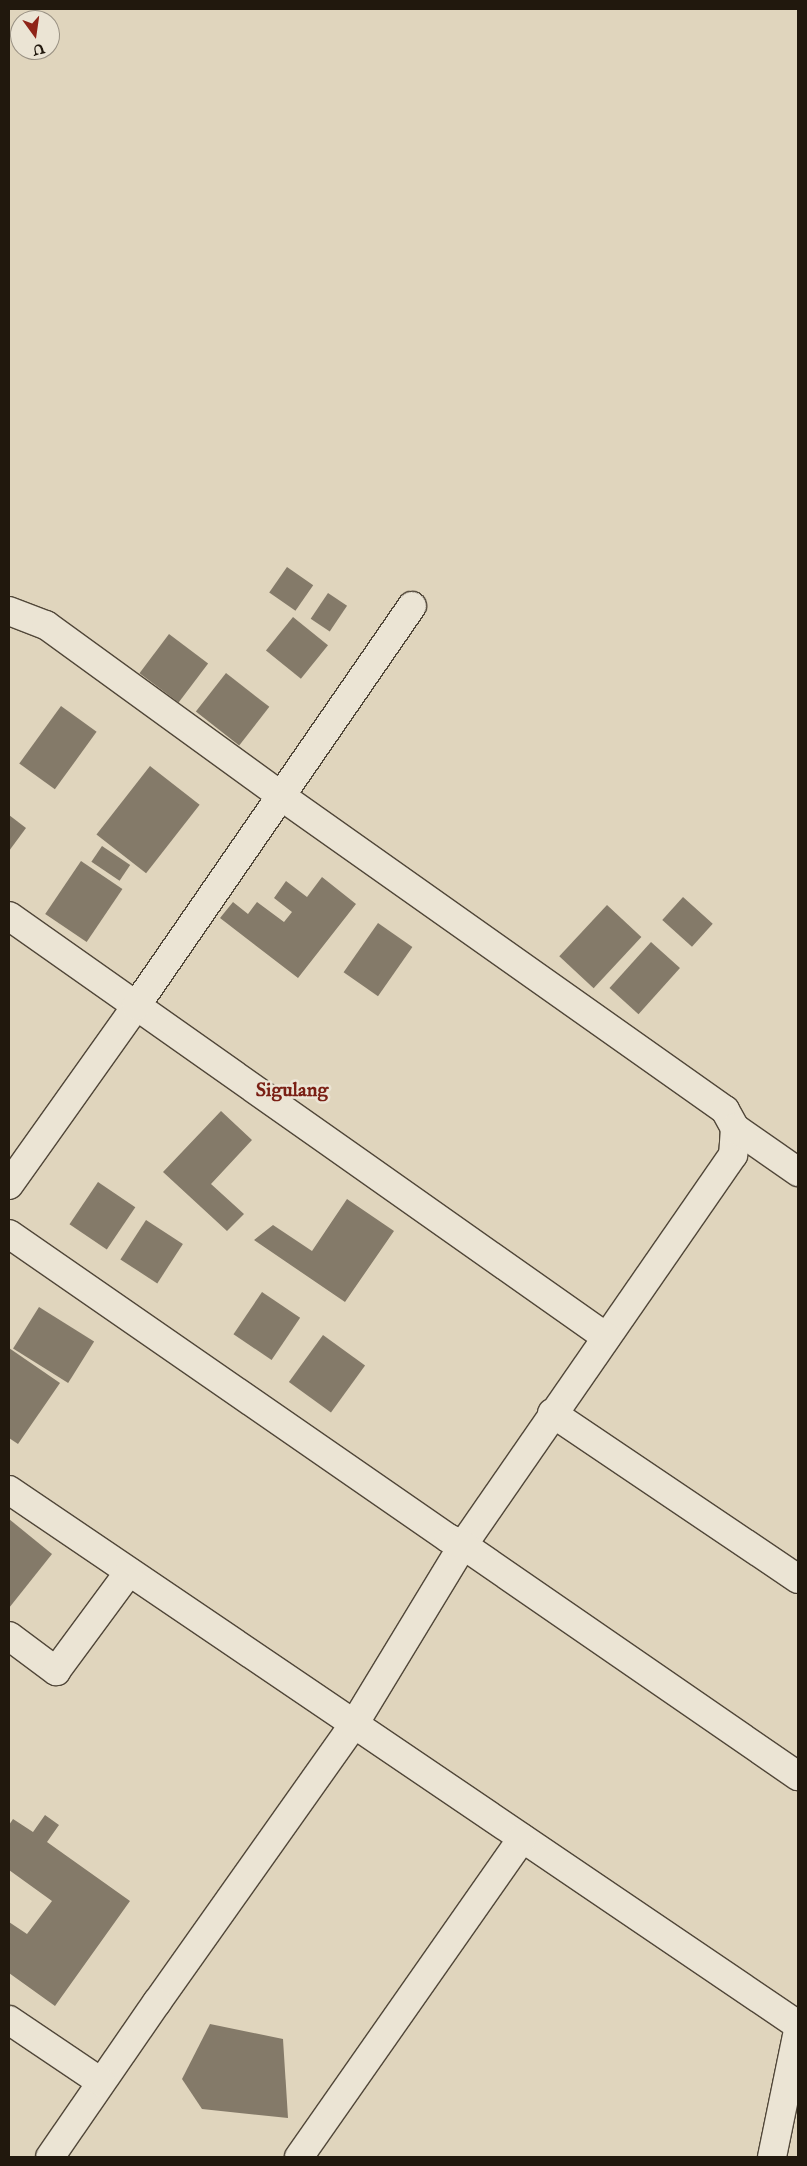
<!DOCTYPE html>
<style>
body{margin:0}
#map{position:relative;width:807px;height:2166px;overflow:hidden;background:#e0d5bd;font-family:"IM FELL English",serif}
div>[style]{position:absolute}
.building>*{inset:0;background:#847a69;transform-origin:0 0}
.roads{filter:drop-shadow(1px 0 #514739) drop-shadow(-1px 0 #514739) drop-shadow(0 1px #514739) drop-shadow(0 -1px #514739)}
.street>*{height:28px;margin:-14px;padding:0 14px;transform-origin:14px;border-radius:14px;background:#ebe4d4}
span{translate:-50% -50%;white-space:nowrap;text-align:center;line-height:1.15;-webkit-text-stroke:5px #ebe4d4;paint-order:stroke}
.quarter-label{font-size:20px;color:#7a1f14;font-weight:700}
.frame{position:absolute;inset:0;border:10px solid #21180d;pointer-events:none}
.north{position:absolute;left:10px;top:10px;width:50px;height:50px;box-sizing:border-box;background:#ebe4d4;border:1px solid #9a9284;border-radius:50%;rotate:166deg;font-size:14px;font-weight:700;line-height:20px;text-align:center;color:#21180d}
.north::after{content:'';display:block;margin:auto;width:18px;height:22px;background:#8f2418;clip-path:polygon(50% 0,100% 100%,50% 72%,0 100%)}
</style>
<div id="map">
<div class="building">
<div style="left:287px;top:567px;width:32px;height:31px;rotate:35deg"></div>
<div style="left:328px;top:593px;width:23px;height:31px;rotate:34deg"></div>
<div style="left:293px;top:617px;width:45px;height:43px;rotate:39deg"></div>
<div style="left:169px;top:634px;width:49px;height:49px;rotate:37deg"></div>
<div style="left:226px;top:673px;width:55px;height:49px;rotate:38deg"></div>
<div style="left:61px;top:706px;width:44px;height:71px;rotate:36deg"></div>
<div style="left:150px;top:766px;width:63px;height:87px;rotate:38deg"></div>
<div style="clip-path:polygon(9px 815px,26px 828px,9px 851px)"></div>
<div style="left:102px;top:846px;width:34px;height:19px;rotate:34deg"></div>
<div style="left:81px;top:861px;width:50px;height:64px;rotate:34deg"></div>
<div style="clip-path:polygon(322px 877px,356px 904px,298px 978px,220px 918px,233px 902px,248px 914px,257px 902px,284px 922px,292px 912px,274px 898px,286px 881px,307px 897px)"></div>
<div style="left:683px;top:897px;width:40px;height:31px;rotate:42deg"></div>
<div style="left:607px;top:905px;width:47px;height:70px;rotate:43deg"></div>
<div style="left:378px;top:923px;width:42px;height:60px;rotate:35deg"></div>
<div style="left:651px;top:942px;width:39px;height:62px;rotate:42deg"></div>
<div style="clip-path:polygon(221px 1111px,252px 1140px,211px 1184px,244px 1214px,227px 1231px,163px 1172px)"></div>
<div style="left:98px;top:1182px;width:45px;height:51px;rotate:34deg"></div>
<div style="clip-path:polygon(347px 1199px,394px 1231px,345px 1302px,254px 1240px,273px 1225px,312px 1251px)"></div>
<div style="left:146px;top:1220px;width:44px;height:47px;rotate:33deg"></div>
<div style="left:262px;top:1292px;width:46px;height:51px;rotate:34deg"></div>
<div style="left:39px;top:1307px;width:65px;height:49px;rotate:32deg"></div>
<div style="left:323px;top:1335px;width:52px;height:58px;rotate:36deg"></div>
<div style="clip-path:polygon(9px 1348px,60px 1383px,18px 1444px,9px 1438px)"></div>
<div style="clip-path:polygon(9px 1519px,52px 1554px,9px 1608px)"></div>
<div style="clip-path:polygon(45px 1815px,59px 1825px,47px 1842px,130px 1901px,55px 2006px,9px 1973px,9px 1922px,27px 1934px,52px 1901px,9px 1870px,9px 1825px,13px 1819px,33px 1832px)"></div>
<div style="clip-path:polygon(210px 2024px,283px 2039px,288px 2118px,202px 2109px,182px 2079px)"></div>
</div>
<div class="roads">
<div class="street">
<div style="left:9px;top:611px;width:40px;rotate:21deg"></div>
<div style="left:46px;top:625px;width:291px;rotate:36deg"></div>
<div style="left:281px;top:796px;width:544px;rotate:35.27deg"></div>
<div style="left:725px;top:1110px;width:21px;rotate:61deg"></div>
<div style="left:735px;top:1128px;width:27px;rotate:94deg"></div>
<div style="left:733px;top:1155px;width:474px;rotate:124.7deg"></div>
<div style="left:463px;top:1545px;width:210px;rotate:121.3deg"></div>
<div style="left:354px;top:1724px;width:341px;rotate:125.3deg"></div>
<div style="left:157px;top:2002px;width:188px;rotate:124.6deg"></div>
<div style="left:9px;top:916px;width:731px;rotate:35.19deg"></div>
<div style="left:735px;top:1128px;width:77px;rotate:34.9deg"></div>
<div style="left:9px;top:1185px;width:219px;rotate:-54.6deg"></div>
<div style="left:136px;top:1006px;width:486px;rotate:-55.4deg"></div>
<div style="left:9px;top:1234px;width:534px;rotate:34.7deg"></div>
<div style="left:448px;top:1538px;width:17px;rotate:25deg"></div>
<div style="left:463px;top:1545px;width:407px;rotate:34.6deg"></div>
<div style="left:552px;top:1413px;width:297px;rotate:34deg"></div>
<div style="left:9px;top:1490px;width:953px;rotate:34.14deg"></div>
<div style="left:9px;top:1636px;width:59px;rotate:36.7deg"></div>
<div style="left:56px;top:1671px;width:123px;rotate:-53.6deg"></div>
<div style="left:9px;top:2020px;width:111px;rotate:34deg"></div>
<div style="left:299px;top:2157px;width:389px;rotate:-55deg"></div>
<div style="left:772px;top:2157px;width:130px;rotate:-78.4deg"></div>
</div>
</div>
<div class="quarter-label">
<span style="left:292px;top:1090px">Sigulang</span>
</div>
<div class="frame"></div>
<div class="north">U</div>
</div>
